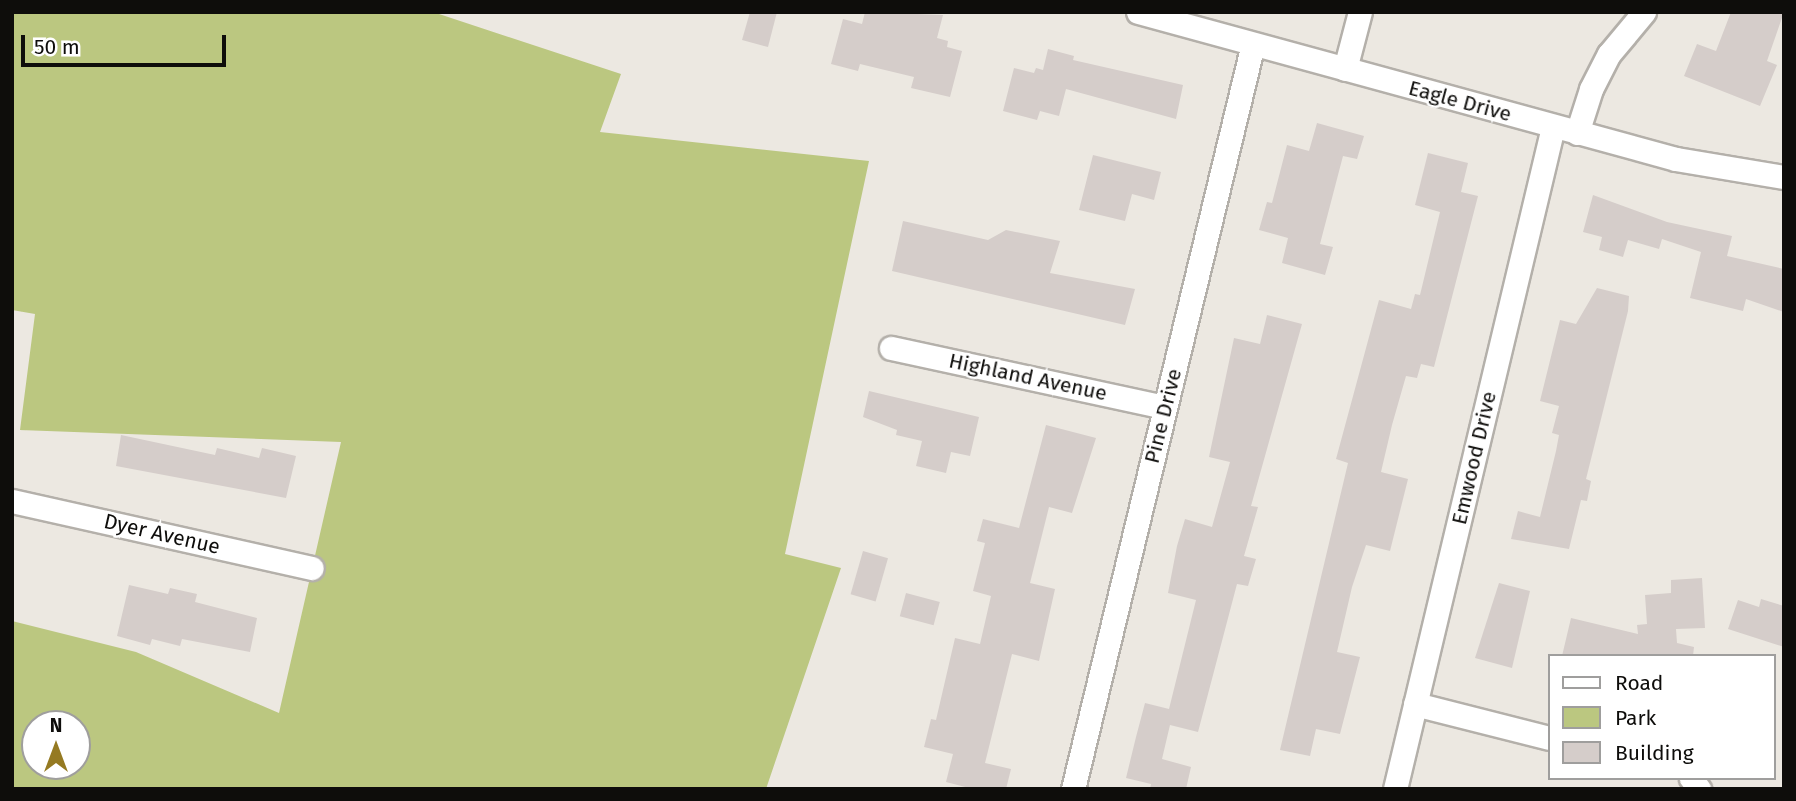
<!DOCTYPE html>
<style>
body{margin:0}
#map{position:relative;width:1796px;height:801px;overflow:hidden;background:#ece8e1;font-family:"Fira Sans",sans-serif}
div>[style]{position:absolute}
.green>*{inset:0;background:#bbc780}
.building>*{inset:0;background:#d5cdca;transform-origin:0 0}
.roads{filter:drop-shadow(2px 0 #b4b0aa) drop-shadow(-2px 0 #b4b0aa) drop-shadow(0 2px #b4b0aa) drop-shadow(0 -2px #b4b0aa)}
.minor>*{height:23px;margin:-11.5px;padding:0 11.5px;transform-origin:11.5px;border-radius:11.5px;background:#fff}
span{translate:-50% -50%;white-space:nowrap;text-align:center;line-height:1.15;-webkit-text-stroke:5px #fff;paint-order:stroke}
.street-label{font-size:21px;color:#0e0d0b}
.frame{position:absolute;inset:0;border:14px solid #0e0d0b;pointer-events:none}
.legend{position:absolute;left:1548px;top:654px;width:228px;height:126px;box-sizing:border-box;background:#fff;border:2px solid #9f9e9d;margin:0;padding:9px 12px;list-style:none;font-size:21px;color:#0e0d0b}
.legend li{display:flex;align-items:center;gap:14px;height:35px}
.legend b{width:35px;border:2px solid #9f9e9d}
.north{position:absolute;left:21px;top:710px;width:70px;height:70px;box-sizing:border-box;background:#fff;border:2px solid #9f9e9d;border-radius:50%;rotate:0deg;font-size:19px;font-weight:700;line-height:28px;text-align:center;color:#0e0d0b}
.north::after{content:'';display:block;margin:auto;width:24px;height:32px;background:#957a22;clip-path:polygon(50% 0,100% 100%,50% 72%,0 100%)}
.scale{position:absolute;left:21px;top:35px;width:205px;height:32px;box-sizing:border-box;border:4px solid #0e0d0b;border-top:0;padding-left:9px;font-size:21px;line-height:24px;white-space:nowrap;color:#0e0d0b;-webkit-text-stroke:5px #fff;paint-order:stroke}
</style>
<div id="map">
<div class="green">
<div style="clip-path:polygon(evenodd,12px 12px,433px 12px,621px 74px,600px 132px,869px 161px,785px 554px,841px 568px,766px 789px,12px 789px,12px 621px,136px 652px,279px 713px,341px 442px,20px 430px,35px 314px,12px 310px,12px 12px,35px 724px,77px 724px,77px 766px,35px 766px,35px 724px)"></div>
</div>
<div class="building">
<div style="clip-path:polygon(750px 12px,777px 12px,768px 47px,742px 40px)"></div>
<div style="clip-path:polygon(865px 12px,943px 15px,937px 38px,948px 41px,947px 47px,962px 51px,950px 97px,911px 88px,914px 77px,860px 64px,858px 71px,831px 64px,843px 19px,862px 24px)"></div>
<div style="clip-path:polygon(1731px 12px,1784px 12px,1767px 61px,1777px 65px,1760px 106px,1684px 76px,1697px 44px,1716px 51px)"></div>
<div style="clip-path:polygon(1048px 49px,1074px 56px,1073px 60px,1183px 85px,1176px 119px,1066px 89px,1059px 116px,1040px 111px,1037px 120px,1003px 111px,1014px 68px,1034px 73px,1036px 68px,1043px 70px)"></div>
<div style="clip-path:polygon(1317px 123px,1364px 136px,1357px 159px,1343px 156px,1320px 244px,1333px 247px,1325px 275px,1282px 263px,1288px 238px,1259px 230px,1267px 202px,1272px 203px,1287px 145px,1309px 151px)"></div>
<div style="clip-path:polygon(1428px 153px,1468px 163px,1461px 192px,1478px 196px,1434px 367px,1421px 364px,1417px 378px,1406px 376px,1392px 425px,1381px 472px,1408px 479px,1390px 551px,1366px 545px,1352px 587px,1337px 652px,1360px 657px,1340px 734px,1316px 729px,1310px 756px,1280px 750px,1348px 463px,1336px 459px,1379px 300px,1411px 309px,1415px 294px,1420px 295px,1440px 212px,1415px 205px)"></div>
<div style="clip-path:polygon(1093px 155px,1161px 172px,1154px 200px,1132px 194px,1125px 221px,1079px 210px)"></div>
<div style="clip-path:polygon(1593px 195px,1667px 222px,1732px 236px,1727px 256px,1784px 269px,1784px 312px,1746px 299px,1743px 311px,1690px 298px,1701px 252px,1662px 239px,1659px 249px,1628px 240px,1623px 257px,1599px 250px,1602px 237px,1583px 232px)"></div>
<div style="clip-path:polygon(903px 221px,988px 240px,1006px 230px,1060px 241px,1050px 273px,1135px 289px,1125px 325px,892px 271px)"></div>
<div style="clip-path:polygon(1597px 288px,1629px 296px,1628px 311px,1586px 479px,1591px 481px,1587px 501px,1581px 500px,1569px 549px,1511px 539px,1518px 511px,1540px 517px,1556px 451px,1559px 435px,1552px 433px,1559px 406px,1540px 401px,1560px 320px,1576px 324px)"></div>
<div style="clip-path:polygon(1267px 315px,1302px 324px,1251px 506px,1258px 507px,1244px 556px,1256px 559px,1248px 586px,1237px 584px,1198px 732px,1170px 725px,1162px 759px,1191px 767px,1186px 789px,1150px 789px,1151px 784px,1126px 778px,1136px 737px,1145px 703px,1169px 709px,1196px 600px,1168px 593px,1177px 546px,1185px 519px,1212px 527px,1230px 462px,1209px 457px,1234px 338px,1260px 344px)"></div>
<div style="clip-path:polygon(869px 391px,979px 417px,970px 456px,951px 452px,946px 473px,916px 466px,922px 441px,896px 435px,897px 430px,863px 417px)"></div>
<div style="clip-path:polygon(1046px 425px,1096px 438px,1072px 513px,1049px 507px,1030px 583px,1055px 589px,1039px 661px,1012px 654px,985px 763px,1011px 769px,1006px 789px,973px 789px,946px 782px,953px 754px,924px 747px,931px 719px,936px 720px,955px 638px,980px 644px,991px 596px,973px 591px,985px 543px,977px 541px,983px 519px,1019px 528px)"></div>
<div style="clip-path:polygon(121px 435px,215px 455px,217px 448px,259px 458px,262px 448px,296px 456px,286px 498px,116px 466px)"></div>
<div style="left:863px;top:551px;width:26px;height:45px;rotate:16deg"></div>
<div style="clip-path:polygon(1702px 578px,1705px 628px,1676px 629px,1677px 643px,1694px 647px,1693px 656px,1562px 656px,1571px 618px,1638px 634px,1637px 625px,1647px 624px,1645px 595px,1671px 593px,1671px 580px)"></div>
<div style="clip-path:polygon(1499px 583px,1530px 591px,1512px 668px,1475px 658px)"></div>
<div style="clip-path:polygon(129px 585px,168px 594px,170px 588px,197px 594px,195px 602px,257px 618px,250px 652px,182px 639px,180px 646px,152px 639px,150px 645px,117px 636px)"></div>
<div style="left:906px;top:593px;width:35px;height:24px;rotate:15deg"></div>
<div style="clip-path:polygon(1761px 599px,1784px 606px,1784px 647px,1728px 629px,1738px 600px,1759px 607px)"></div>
</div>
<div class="roads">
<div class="minor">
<div style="left:1138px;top:12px;width:558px;rotate:15.28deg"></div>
<div style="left:1676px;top:159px;width:109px;rotate:9.5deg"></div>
<div style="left:1345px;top:69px;width:59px;rotate:-75.3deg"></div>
<div style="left:1577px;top:133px;width:46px;rotate:-72.3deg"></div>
<div style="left:1591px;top:89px;width:39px;rotate:-63deg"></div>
<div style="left:1609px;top:54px;width:55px;rotate:-50.2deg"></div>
<div style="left:891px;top:348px;width:280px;rotate:12.2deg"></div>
<div style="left:12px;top:501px;width:307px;rotate:12.6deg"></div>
<div style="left:1415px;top:704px;width:138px;rotate:14.2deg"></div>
<div style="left:1691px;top:778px;width:14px;rotate:54deg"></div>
<div style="left:1073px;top:789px;width:766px;rotate:-76.42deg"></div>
<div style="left:1395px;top:789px;width:681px;rotate:-76.58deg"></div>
</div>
</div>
<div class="street-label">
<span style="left:1460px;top:101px;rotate:15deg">Eagle Drive</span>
<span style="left:1028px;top:377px;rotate:12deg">Highland Avenue</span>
<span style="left:1163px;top:416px;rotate:-76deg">Pine Drive</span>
<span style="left:1474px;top:458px;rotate:-77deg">Emwood Drive</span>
<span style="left:162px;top:534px;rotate:13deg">Dyer Avenue</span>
</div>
<div class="frame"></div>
<ul class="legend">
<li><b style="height:9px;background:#fff"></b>Road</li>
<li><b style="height:19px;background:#bbc780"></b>Park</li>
<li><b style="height:19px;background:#d5cdca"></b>Building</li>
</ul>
<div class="north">N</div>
<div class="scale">50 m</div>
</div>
